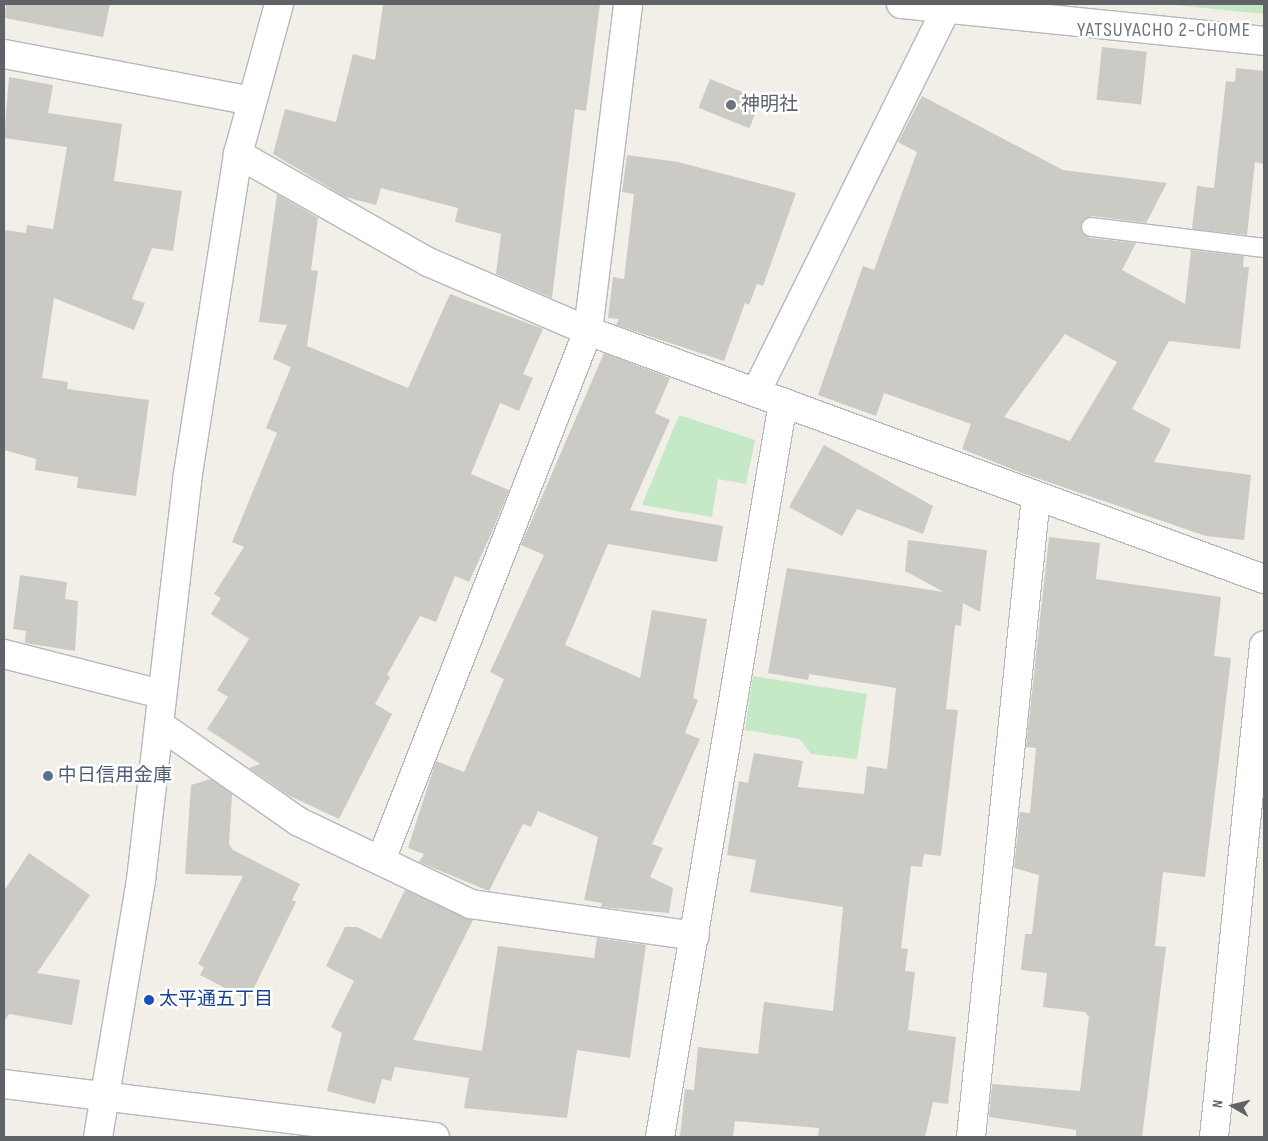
<!DOCTYPE html>
<meta charset="utf-8">
<style>
body{margin:0}
#map{position:relative;width:1268px;height:1141px;overflow:hidden;background:#f1efe8;font-family:"Sofia Sans Condensed","Noto Sans JP",sans-serif}
div>[style]{position:absolute}
.green>*{inset:0;background:#c5e8c5}
.building>*{inset:0;background:#cccac5;transform-origin:0 0}
.roads{filter:drop-shadow(1px 0 #b5b8bc) drop-shadow(-1px 0 #b5b8bc) drop-shadow(0 1px #b5b8bc) drop-shadow(0 -1px #b5b8bc)}
.lane>*{height:18px;margin:-9px;padding:0 9px;transform-origin:9px;border-radius:9px;background:#fff}
.street>*{height:28px;margin:-14px;padding:0 14px;transform-origin:14px;border-radius:14px;background:#fff}
.secondary>*{height:28px;margin:-14px;padding:0 14px;transform-origin:14px;border-radius:14px;background:#fff}
.dots>*{width:14px;height:14px;translate:-50% -50%;box-sizing:border-box;border:2px solid #fff;border-radius:50%}
span{translate:-50% -50%;white-space:nowrap;text-align:center;line-height:1.15;-webkit-text-stroke:5px #fff;paint-order:stroke}
.worship-label{font-size:19px;color:#5b616d}
.left{translate:0 -50%;text-align:left}
.service-label{font-size:19px;color:#4e5e75}
.transit-label{font-size:19px;color:#164399}
.neighbourhood-label{font-size:20px;color:#70757a;letter-spacing:1px}
.frame{position:absolute;inset:0;border:5px solid #5f6368;pointer-events:none}
.north{position:absolute;left:1208px;top:1081px;width:50px;height:50px;-webkit-text-stroke:4px #fff;paint-order:stroke;rotate:278deg;font-size:14px;font-weight:700;line-height:20px;text-align:center;color:#5f6368}
.north::after{content:'';display:block;margin:auto;width:18px;height:22px;background:#5f6368;clip-path:polygon(50% 0,100% 100%,50% 72%,0 100%)}
</style>
<div id="map">
<div class="green">
<div style="clip-path:polygon(1165px 4px,1264px 4px,1264px 14px)"></div>
<div style="clip-path:polygon(679px 415px,755px 440px,746px 484px,718px 479px,712px 517px,642px 505px)"></div>
<div style="clip-path:polygon(753px 676px,867px 694px,857px 759px,811px 754px,800px 739px,745px 730px)"></div>
</div>
<div class="building">
<div style="clip-path:polygon(6px 4px,110px 4px,103px 37px,5px 18px)"></div>
<div style="clip-path:polygon(383px 4px,600px 4px,586px 111px,575px 109px,552px 298px,496px 274px,501px 234px,455px 222px,458px 208px,381px 188px,376px 205px,345px 197px,273px 154px,285px 109px,336px 122px,353px 54px,375px 60px)"></div>
<div style="left:1102px;top:47px;width:45px;height:53px;rotate:6deg"></div>
<div style="clip-path:polygon(1236px 68px,1264px 71px,1264px 164px,1255px 162px,1247px 235px,1192px 229px,1197px 186px,1214px 188px,1226px 81px,1235px 82px)"></div>
<div style="clip-path:polygon(9px 77px,53px 85px,48px 113px,122px 124px,114px 181px,182px 191px,173px 251px,152px 248px,132px 299px,145px 303px,134px 330px,54px 298px,42px 378px,68px 382px,67px 389px,149px 400px,136px 496px,77px 488px,78px 477px,35px 470px,36px 459px,4px 450px,4px 230px,26px 233px,27px 225px,53px 229px,67px 147px,4px 138px)"></div>
<div style="left:710px;top:79px;width:55px;height:31px;rotate:22deg"></div>
<div style="clip-path:polygon(evenodd,922px 96px,1063px 170px,1167px 183px,1146px 223px,1092px 216px,1083px 220px,1081px 231px,1090px 238px,1136px 243px,1122px 270px,1185px 304px,1191px 250px,1244px 256px,1243px 267px,1249px 267px,1240px 349px,1169px 341px,1132px 409px,1171px 429px,1154px 462px,1251px 475px,1244px 540px,1206px 536px,1022px 473px,962px 449px,971px 424px,884px 393px,876px 416px,818px 395px,863px 266px,874px 270px,917px 152px,898px 142px,922px 96px,1065px 334px,1117px 362px,1070px 441px,1004px 417px,1065px 334px)"></div>
<div style="clip-path:polygon(627px 155px,678px 162px,796px 193px,763px 286px,757px 284px,749px 305px,745px 303px,724px 361px,616px 325px,619px 319px,608px 318px,613px 277px,624px 279px,634px 194px,622px 192px)"></div>
<div style="clip-path:polygon(277px 194px,318px 218px,311px 270px,318px 271px,307px 346px,408px 388px,450px 294px,543px 329px,523px 374px,533px 378px,519px 411px,500px 403px,471px 474px,509px 490px,492px 532px,469px 582px,455px 576px,436px 622px,420px 616px,387px 675px,390px 677px,375px 704px,392px 714px,339px 819px,288px 795px,249px 768px,260px 764px,207px 729px,228px 697px,217px 690px,249px 639px,211px 614px,221px 598px,214px 594px,244px 547px,232px 542px,277px 433px,266px 428px,291px 367px,273px 359px,287px 325px,259px 322px)"></div>
<div style="clip-path:polygon(604px 353px,670px 378px,655px 413px,670px 420px,630px 510px,723px 526px,717px 562px,608px 544px,565px 645px,640px 678px,652px 610px,707px 619px,693px 698px,698px 700px,685px 733px,700px 739px,652px 844px,663px 848px,650px 877px,673px 888px,669px 913px,601px 907px,602px 903px,584px 900px,598px 837px,538px 811px,531px 827px,523px 824px,489px 891px,419px 862px,424px 854px,408px 848px,436px 761px,464px 772px,504px 679px,490px 672px,544px 555px,521px 545px)"></div>
<div style="clip-path:polygon(824px 445px,933px 506px,923px 534px,857px 509px,842px 536px,789px 507px)"></div>
<div style="clip-path:polygon(1049px 537px,1100px 543px,1096px 579px,1221px 597px,1214px 656px,1231px 658px,1205px 877px,1163px 872px,1155px 946px,1166px 947px,1142px 1137px,1076px 1137px,1076px 1130px,989px 1117px,992px 1084px,1080px 1091px,1089px 1017px,1085px 1012px,1043px 1007px,1047px 973px,1021px 970px,1025px 934px,1032px 934px,1039px 875px,1014px 868px,1020px 812px,1030px 813px,1036px 748px,1026px 747px)"></div>
<div style="clip-path:polygon(908px 540px,987px 550px,980px 612px,963px 603px,961px 626px,955px 625px,946px 709px,958px 710px,941px 856px,924px 854px,922px 867px,911px 866px,901px 948px,908px 949px,905px 971px,915px 972px,908px 1030px,956px 1037px,948px 1104px,933px 1102px,925px 1137px,818px 1137px,819px 1128px,735px 1121px,733px 1137px,680px 1137px,685px 1089px,694px 1090px,698px 1047px,758px 1054px,764px 1002px,833px 1011px,843px 907px,750px 892px,756px 860px,727px 855px,739px 781px,748px 783px,754px 753px,803px 761px,798px 787px,864px 794px,867px 766px,887px 769px,896px 688px,809px 674px,808px 680px,768px 673px,787px 568px,944px 592px,905px 571px)"></div>
<div style="clip-path:polygon(20px 575px,67px 582px,65px 599px,78px 601px,75px 651px,25px 643px,26px 631px,13px 629px)"></div>
<div style="clip-path:polygon(211px 779px,232px 794px,229px 844px,233px 850px,300px 884px,292px 900px,296px 902px,248px 1000px,200px 975px,204px 967px,198px 964px,243px 876px,185px 874px,191px 785px)"></div>
<div style="clip-path:polygon(29px 853px,90px 895px,37px 973px,80px 980px,72px 1025px,9px 1014px,4px 1022px,4px 891px)"></div>
<div style="clip-path:polygon(405px 890px,473px 920px,413px 1040px,482px 1051px,498px 946px,594px 958px,597px 938px,646px 945px,630px 1058px,577px 1050px,567px 1118px,464px 1108px,469px 1078px,395px 1067px,391px 1081px,382px 1079px,375px 1104px,327px 1091px,342px 1033px,331px 1027px,354px 981px,326px 966px,345px 927px,357px 927px,381px 939px)"></div>
</div>
<div class="roads">
<div class="lane">
<div style="left:1091px;top:227px;width:174px;rotate:6.9deg"></div>
</div>
<div class="street">
<div style="left:901px;top:4px;width:365px;rotate:5.8deg"></div>
<div style="left:4px;top:54px;width:252px;rotate:10.7deg"></div>
<div style="left:238px;top:154px;width:219px;rotate:29.6deg"></div>
<div style="left:428px;top:262px;width:174px;rotate:23.3deg"></div>
<div style="left:588px;top:331px;width:720px;rotate:20.15deg"></div>
<div style="left:756px;top:392px;width:429px;rotate:-63.6deg"></div>
<div style="left:4px;top:654px;width:162px;rotate:14.3deg"></div>
<div style="left:160px;top:725px;width:169px;rotate:34.9deg"></div>
<div style="left:299px;top:822px;width:191px;rotate:25.5deg"></div>
<div style="left:471px;top:904px;width:226px;rotate:8.1deg"></div>
<div style="left:381px;top:860px;width:568px;rotate:-68.63deg"></div>
<div style="left:588px;top:331px;width:329px;rotate:-83deg"></div>
<div style="left:4px;top:1084px;width:434px;rotate:7deg"></div>
<div style="left:660px;top:1137px;width:745px;rotate:-80.5deg"></div>
<div style="left:971px;top:1137px;width:644px;rotate:-84.21deg"></div>
<div style="left:1214px;top:1137px;width:494px;rotate:-84.2deg"></div>
</div>
<div class="secondary">
<div style="left:98px;top:1137px;width:261px;rotate:-80.5deg"></div>
<div style="left:141px;top:880px;width:403px;rotate:-83.4deg"></div>
<div style="left:187px;top:480px;width:330px;rotate:-81.1deg"></div>
<div style="left:238px;top:154px;width:156px;rotate:-74.7deg"></div>
</div>
</div>
<div class="dots">
<div style="left:731px;top:105px;background:#6b7280"></div>
<div style="left:48px;top:776px;background:#5c6f8a"></div>
<div style="left:149px;top:1000px;background:#1a4fb4"></div>
</div>
<div class="worship-label">
<span class="left" style="left:741px;top:105px">神明社</span>
</div>
<div class="service-label">
<span class="left" style="left:58px;top:776px">中日信用金庫</span>
</div>
<div class="transit-label">
<span class="left" style="left:159px;top:1000px">太平通五丁目</span>
</div>
<div class="neighbourhood-label">
<span style="left:1164px;top:30px">YATSUYACHO 2-CHOME</span>
</div>
<div class="frame"></div>
<div class="north">N</div>
</div>
